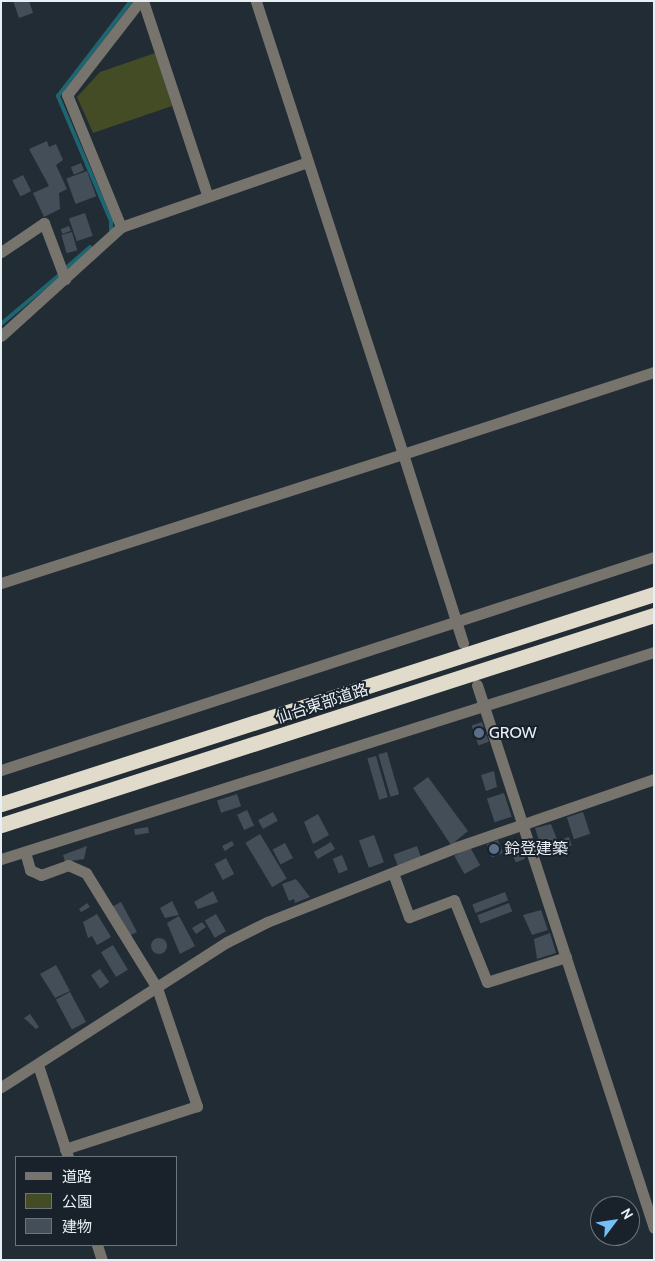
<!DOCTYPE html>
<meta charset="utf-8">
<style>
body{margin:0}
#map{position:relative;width:655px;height:1261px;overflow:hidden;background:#222c35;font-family:Cabin,"Noto Sans JP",sans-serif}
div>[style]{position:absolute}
.green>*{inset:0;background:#434c25}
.stream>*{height:4px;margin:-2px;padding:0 2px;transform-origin:2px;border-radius:2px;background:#1d6671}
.building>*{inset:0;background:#434e58;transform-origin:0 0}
.round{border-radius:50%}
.minor>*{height:11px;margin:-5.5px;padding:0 5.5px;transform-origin:5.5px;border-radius:5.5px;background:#77746e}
.highway>*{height:15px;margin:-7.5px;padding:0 7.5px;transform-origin:7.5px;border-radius:7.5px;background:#e1dbcb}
.dots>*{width:14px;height:14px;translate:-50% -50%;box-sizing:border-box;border:2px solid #19222b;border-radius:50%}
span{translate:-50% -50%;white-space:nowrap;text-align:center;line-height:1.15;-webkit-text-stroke:4px #19222b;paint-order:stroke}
.street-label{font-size:16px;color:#e8eff5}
.poi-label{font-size:16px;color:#e8eff5}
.left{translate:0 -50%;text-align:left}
.frame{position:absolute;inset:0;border:2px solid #e8eff5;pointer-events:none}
.legend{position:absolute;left:15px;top:1156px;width:162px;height:90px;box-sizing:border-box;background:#19222b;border:1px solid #6c747c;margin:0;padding:6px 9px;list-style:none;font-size:15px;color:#e8eff5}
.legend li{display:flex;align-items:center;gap:10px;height:25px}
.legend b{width:25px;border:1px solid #6c747c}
.north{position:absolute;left:590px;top:1196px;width:50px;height:50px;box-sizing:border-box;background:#19222b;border:1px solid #6c747c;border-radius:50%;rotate:59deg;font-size:14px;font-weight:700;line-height:20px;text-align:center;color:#e8eff5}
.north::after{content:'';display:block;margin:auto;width:18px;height:22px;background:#74c0f6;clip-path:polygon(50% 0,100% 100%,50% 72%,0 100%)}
</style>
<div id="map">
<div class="green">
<div style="clip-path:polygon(155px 53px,172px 106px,93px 133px,77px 97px,100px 72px)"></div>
</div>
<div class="stream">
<div style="left:111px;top:230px;width:9px;rotate:-90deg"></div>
<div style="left:111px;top:221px;width:136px;rotate:-113deg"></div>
<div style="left:58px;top:96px;width:120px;rotate:-52.5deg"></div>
<div style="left:66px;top:268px;width:32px;rotate:-41deg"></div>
<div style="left:1px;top:324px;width:75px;rotate:-40.1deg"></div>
</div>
<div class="building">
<div style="clip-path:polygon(13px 1px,29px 1px,33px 13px,19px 18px)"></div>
<div style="clip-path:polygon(47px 141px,49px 147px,56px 144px,63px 160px,56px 165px,67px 189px,59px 193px,60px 209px,44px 217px,33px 193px,49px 186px,29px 149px)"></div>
<div style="left:81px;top:163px;width:8px;height:11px;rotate:67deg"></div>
<div style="left:87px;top:171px;width:27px;height:22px;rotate:70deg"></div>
<div style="left:23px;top:175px;width:18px;height:12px;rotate:63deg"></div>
<div style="left:85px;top:213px;width:24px;height:17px;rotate:71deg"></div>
<div style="left:69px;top:226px;width:5px;height:9px;rotate:68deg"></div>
<div style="left:72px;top:232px;width:19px;height:11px;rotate:74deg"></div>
<div style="left:482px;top:722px;width:21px;height:11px;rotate:71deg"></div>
<div style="left:387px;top:752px;width:44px;height:9px;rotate:74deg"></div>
<div style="left:376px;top:756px;width:43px;height:9px;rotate:74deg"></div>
<div style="clip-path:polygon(494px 771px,497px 787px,486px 791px,481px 775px)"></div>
<div style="clip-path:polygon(428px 777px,468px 831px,451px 845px,413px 788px)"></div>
<div style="left:504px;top:793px;width:25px;height:18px;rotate:72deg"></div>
<div style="left:237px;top:794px;width:13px;height:21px;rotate:72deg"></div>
<div style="left:247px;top:810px;width:17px;height:11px;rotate:65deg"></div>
<div style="left:273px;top:812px;width:10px;height:17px;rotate:61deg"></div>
<div style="left:583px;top:812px;width:23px;height:17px;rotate:72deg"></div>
<div style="clip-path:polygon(318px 814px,329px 835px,313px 844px,304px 822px)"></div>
<div style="clip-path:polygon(551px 824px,561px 850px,542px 850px,535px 828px)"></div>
<div style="left:148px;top:827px;width:6px;height:14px;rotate:81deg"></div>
<div style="left:260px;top:834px;width:52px;height:17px;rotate:59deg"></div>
<div style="left:374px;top:835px;width:29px;height:16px;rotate:70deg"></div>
<div style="left:569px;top:837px;width:9px;height:9px;rotate:72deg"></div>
<div style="left:498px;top:840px;width:14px;height:12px;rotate:69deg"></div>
<div style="clip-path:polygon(232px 841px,234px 845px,225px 851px,222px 846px)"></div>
<div style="left:331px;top:842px;width:8px;height:20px;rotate:60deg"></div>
<div style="left:285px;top:843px;width:17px;height:14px;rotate:62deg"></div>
<div style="left:519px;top:843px;width:17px;height:10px;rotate:69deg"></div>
<div style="clip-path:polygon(87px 846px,84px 859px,65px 862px,63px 855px)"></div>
<div style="left:417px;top:846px;width:12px;height:25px;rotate:70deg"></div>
<div style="left:470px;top:847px;width:21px;height:18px;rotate:61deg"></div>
<div style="left:342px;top:855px;width:16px;height:10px;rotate:68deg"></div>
<div style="left:226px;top:858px;width:18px;height:13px;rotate:63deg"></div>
<div style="clip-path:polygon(296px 879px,310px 897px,295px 903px,294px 899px,289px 901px,282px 884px)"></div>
<div style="clip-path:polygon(213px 891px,218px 902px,198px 909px,194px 902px)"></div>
<div style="left:505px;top:892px;width:9px;height:35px;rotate:69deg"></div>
<div style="clip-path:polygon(172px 901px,179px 915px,165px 918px,160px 908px)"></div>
<div style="left:121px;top:902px;width:34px;height:13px;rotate:62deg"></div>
<div style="clip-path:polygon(87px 903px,90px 907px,81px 912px,79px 909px)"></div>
<div style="left:509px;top:903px;width:9px;height:34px;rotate:69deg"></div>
<div style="clip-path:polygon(541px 910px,548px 930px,532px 935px,523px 915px)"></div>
<div style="clip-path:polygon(97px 914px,111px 937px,97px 945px,92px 936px,88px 938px,83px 922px)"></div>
<div style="left:216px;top:914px;width:20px;height:13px;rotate:60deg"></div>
<div style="clip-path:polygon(179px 916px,195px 946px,180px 954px,167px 923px)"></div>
<div style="clip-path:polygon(202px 922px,206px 927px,196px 934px,192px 928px)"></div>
<div style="clip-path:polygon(550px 933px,556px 953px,537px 959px,534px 939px)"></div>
<div class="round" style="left:151px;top:938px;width:16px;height:16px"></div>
<div style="left:113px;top:945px;width:29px;height:14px;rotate:59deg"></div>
<div style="clip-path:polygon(56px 965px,70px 991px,55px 998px,40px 974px)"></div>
<div style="left:100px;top:969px;width:16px;height:11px;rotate:55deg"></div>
<div style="left:70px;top:992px;width:34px;height:16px;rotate:62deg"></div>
<div style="clip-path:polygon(30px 1014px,39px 1027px,36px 1029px,24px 1018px)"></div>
</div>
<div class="minor">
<div style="left:143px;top:1px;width:206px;rotate:71.7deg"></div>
<div style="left:121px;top:227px;width:143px;rotate:-112.2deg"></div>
<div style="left:67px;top:95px;width:119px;rotate:-52.2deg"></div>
<div style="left:1px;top:252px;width:52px;rotate:-34deg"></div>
<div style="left:44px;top:223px;width:60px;rotate:69.4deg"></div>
<div style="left:1px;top:336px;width:162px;rotate:-42.2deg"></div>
<div style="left:121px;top:227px;width:198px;rotate:-19.2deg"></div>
<div style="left:1px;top:583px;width:422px;rotate:-17.8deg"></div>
<div style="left:403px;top:454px;width:476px;rotate:-108deg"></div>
<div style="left:463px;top:643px;width:198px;rotate:-107.6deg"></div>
<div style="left:403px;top:454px;width:264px;rotate:-18.1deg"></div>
<div style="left:477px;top:685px;width:571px;rotate:71.95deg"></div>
<div style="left:1px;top:770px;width:687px;rotate:-18.07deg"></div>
<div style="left:25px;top:852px;width:19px;rotate:74deg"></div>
<div style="left:30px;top:870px;width:12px;rotate:24deg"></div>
<div style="left:41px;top:875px;width:29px;rotate:-20deg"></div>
<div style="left:68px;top:865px;width:20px;rotate:24deg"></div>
<div style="left:86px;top:873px;width:135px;rotate:58.3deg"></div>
<div style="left:157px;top:988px;width:125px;rotate:71.3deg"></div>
<div style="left:197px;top:1106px;width:139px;rotate:162deg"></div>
<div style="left:1px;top:859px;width:685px;rotate:-17.59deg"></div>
<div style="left:393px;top:873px;width:47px;rotate:70deg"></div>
<div style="left:409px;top:917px;width:48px;rotate:-20.7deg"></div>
<div style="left:454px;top:900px;width:88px;rotate:68.1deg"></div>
<div style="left:487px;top:982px;width:83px;rotate:-17.6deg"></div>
<div style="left:38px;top:1065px;width:97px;rotate:71.9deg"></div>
<div style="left:1px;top:1087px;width:269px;rotate:-32.7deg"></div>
<div style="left:227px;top:942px;width:45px;rotate:-26.6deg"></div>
<div style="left:267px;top:922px;width:204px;rotate:-21.5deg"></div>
<div style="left:457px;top:847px;width:208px;rotate:-19deg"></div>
<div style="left:97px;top:1245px;width:16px;rotate:72deg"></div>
</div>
<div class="highway">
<div style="left:1px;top:804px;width:686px;rotate:-17.83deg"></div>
<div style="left:1px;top:825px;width:686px;rotate:-17.83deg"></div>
</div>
<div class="dots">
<div style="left:479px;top:733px;background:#5c6f8a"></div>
<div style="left:494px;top:849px;background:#5c6f8a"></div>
</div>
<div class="street-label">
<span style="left:322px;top:704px;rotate:-18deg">仙台東部道路</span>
</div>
<div class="poi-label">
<span class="left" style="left:489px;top:733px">GROW</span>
<span class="left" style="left:504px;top:849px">鈴登建築</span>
</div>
<div class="frame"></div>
<ul class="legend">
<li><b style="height:6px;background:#77746e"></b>道路</li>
<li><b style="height:14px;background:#434c25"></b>公園</li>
<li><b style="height:14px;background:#434e58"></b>建物</li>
</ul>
<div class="north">N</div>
</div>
